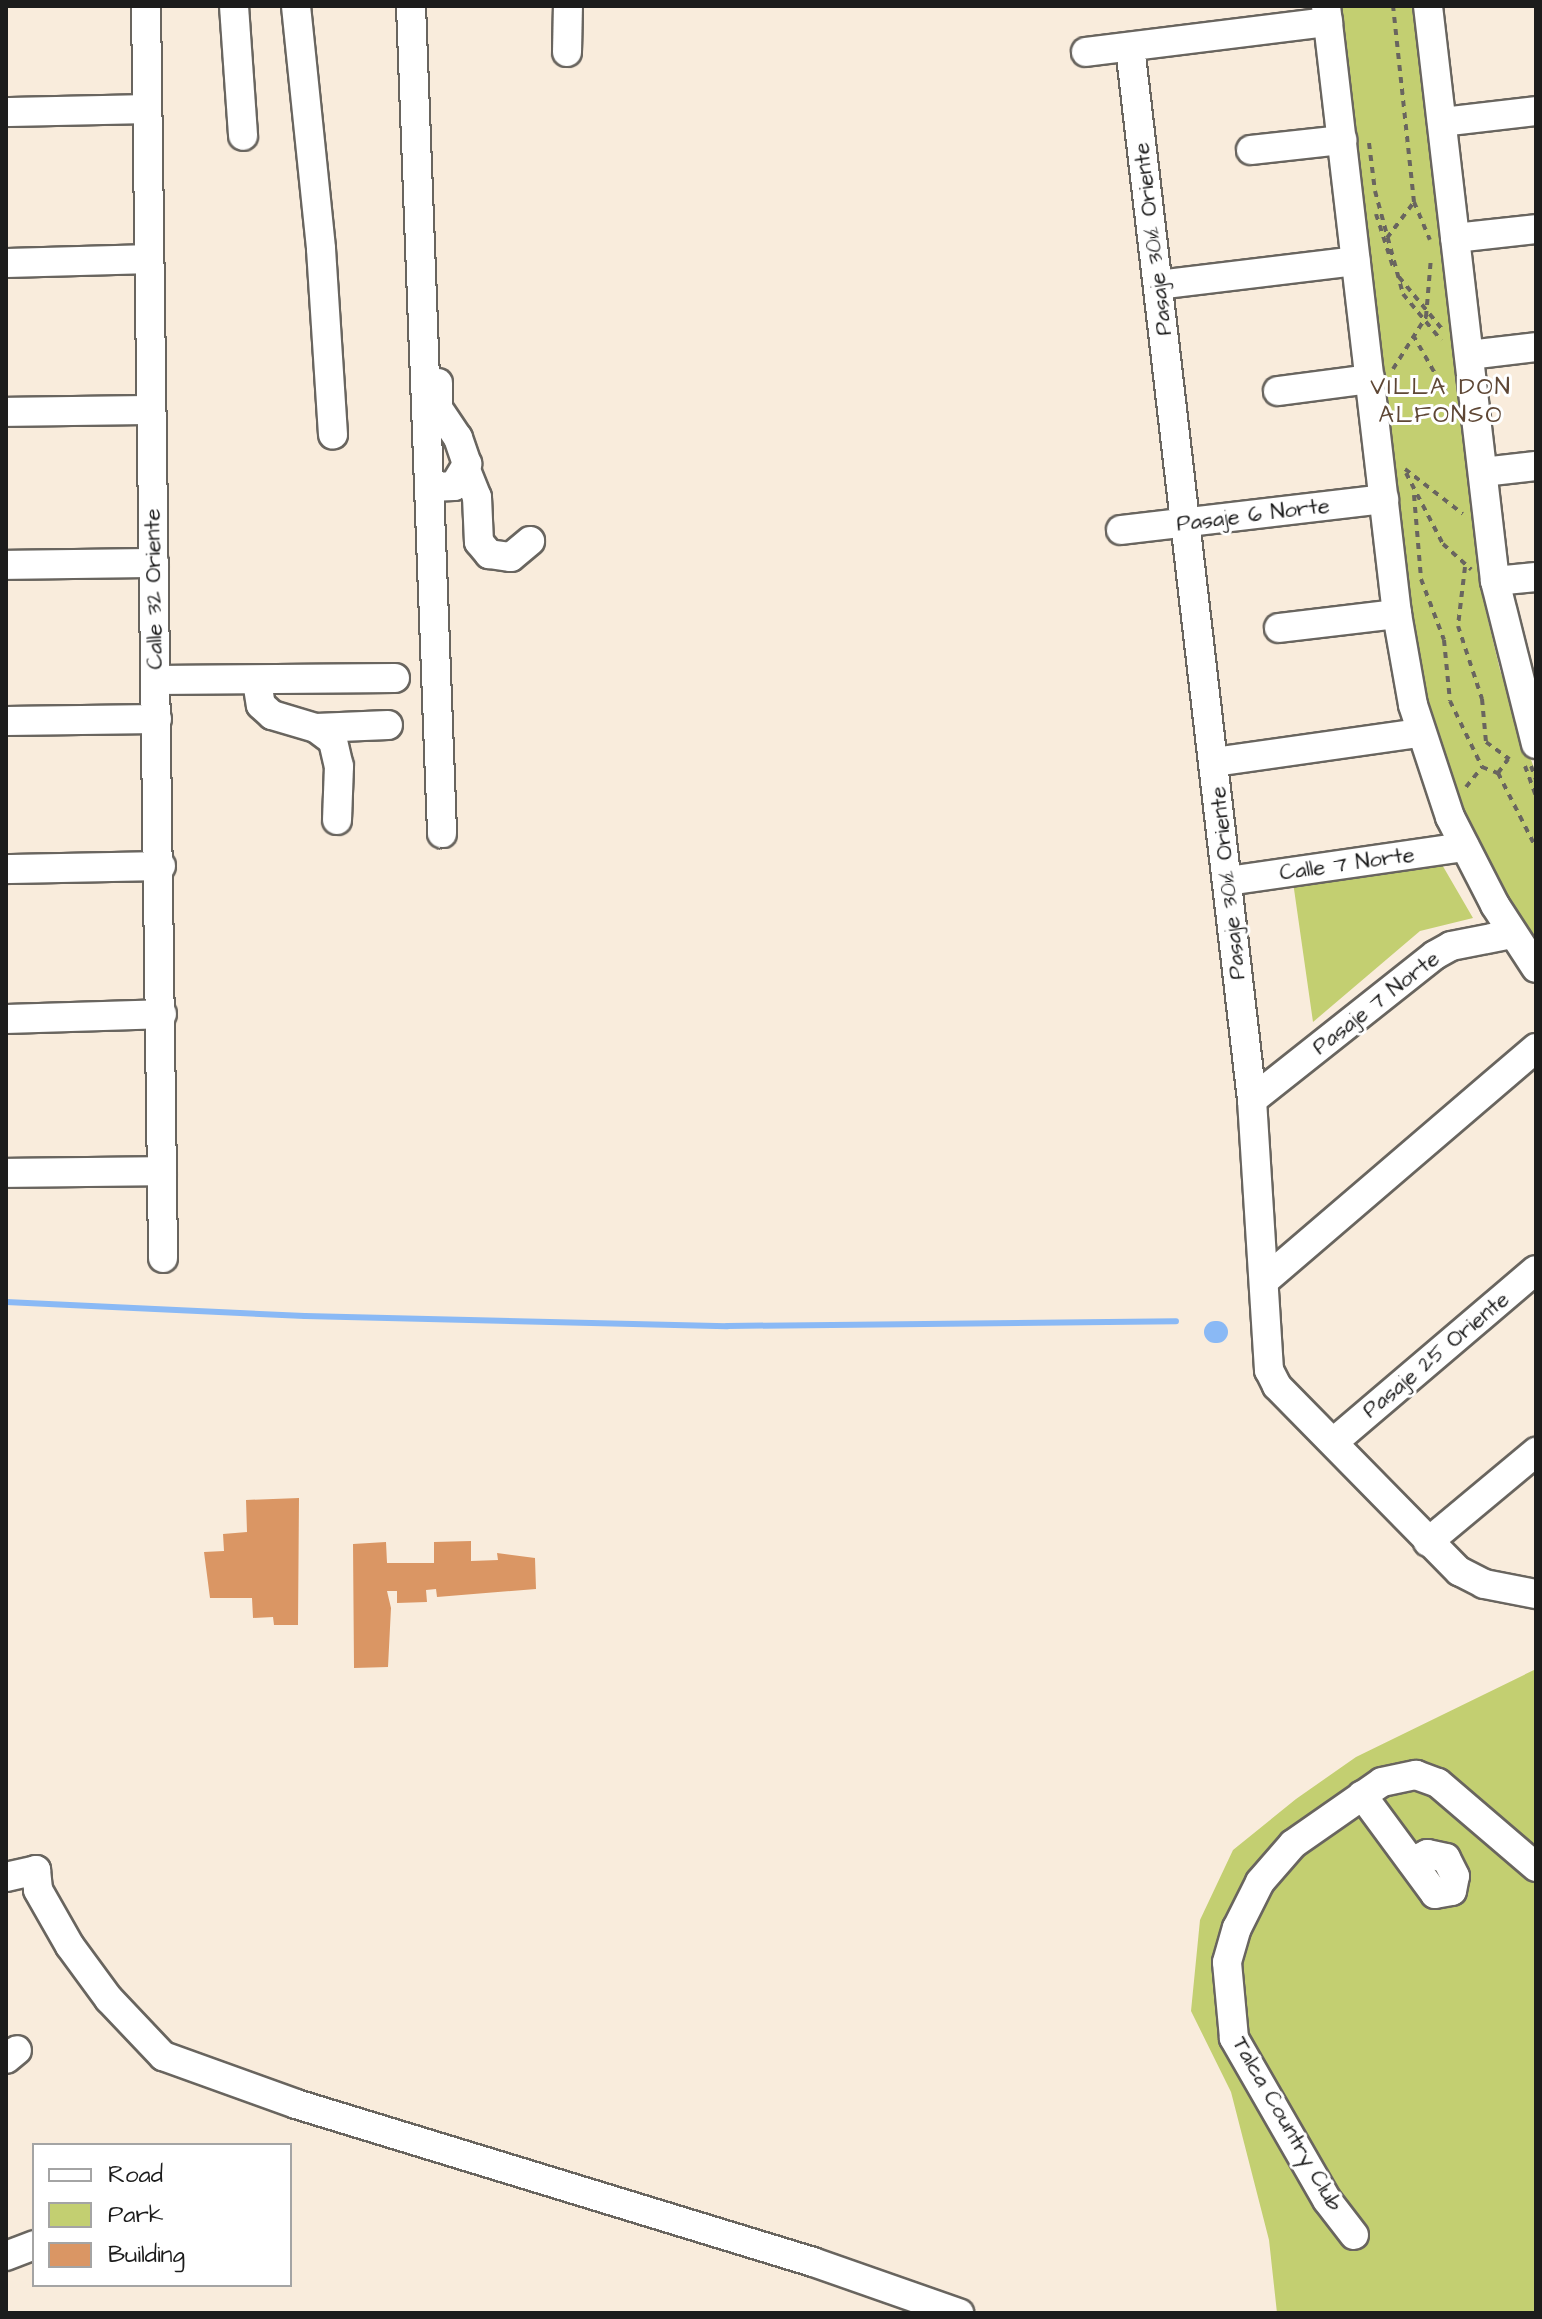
<!DOCTYPE html>
<meta charset="utf-8">
<style>
body{margin:0}
#map{position:relative;width:1542px;height:2319px;overflow:hidden;background:#f9ecdc;font-family:"Architects Daughter",sans-serif}
div>[style]{position:absolute}
.green>*{inset:0;background:#c3cf71}
.stream>*{height:6px;margin:-3px;padding:0 3px;transform-origin:3px;border-radius:3px;background:#8ab9f5}
.canal>*{height:22px;margin:-11px;padding:0 11px;transform-origin:11px;border-radius:11px;background:#8ab9f5}
.building>*{inset:0;background:#da9664}
.path>*{height:4px;margin-top:-2px;transform-origin:0;background:repeating-linear-gradient(90deg,#69655f 0 6px,transparent 0 12px)}
.roads{filter:drop-shadow(2px 0 #69655f) drop-shadow(-2px 0 #69655f) drop-shadow(0 2px #69655f) drop-shadow(0 -2px #69655f)}
.minor>*{height:28px;margin:-14px;padding:0 14px;transform-origin:14px;border-radius:14px;background:#fff}
span{translate:-50% -50%;white-space:nowrap;text-align:center;line-height:1.15;-webkit-text-stroke:6px #fff;paint-order:stroke}
.street-label{font-size:22px;color:#1c1c1c}
.neighbourhood-label{font-size:24px;color:#5e4735;letter-spacing:2px}
.frame{position:absolute;inset:0;border:8px solid #1c1c1c;pointer-events:none}
.legend{position:absolute;left:32px;top:2143px;width:260px;height:144px;box-sizing:border-box;background:#fff;border:2px solid #a4a4a4;margin:0;padding:10px 14px;list-style:none;font-size:24px;color:#1c1c1c}
.legend li{display:flex;align-items:center;gap:16px;height:40px}
.legend b{width:40px;border:2px solid #a4a4a4}
</style>
<div id="map">
<div class="green">
<div style="clip-path:polygon(1337px 6px,1413px 6px,1485px 607px,1500px 670px,1536px 774px,1536px 945px,1472px 836px,1434px 745px,1413px 664px)"></div>
<div style="clip-path:polygon(1437px 856px,1473px 918px,1420px 931px,1313px 1022px,1293px 882px)"></div>
<div style="clip-path:polygon(1536px 1669px,1536px 2313px,1277px 2313px,1269px 2240px,1231px 2092px,1191px 2011px,1200px 1920px,1233px 1850px,1296px 1799px,1356px 1757px)"></div>
</div>
<div class="stream">
<div style="left:6px;top:1302px;width:299px;rotate:2.7deg"></div>
<div style="left:305px;top:1316px;width:422px;rotate:1.4deg"></div>
<div style="left:727px;top:1326px;width:449px;rotate:-0.6deg"></div>
</div>
<div class="canal">
<div style="left:1215px;top:1332px;width:2px"></div>
</div>
<div class="building">
<div style="clip-path:polygon(299px 1498px,298px 1625px,274px 1625px,273px 1617px,253px 1618px,252px 1598px,210px 1598px,204px 1552px,224px 1551px,223px 1534px,247px 1532px,246px 1500px)"></div>
<div style="clip-path:polygon(471px 1541px,471px 1561px,498px 1560px,497px 1553px,535px 1558px,536px 1589px,437px 1597px,436px 1589px,426px 1590px,427px 1602px,397px 1603px,397px 1591px,387px 1591px,391px 1608px,388px 1667px,354px 1668px,353px 1544px,386px 1542px,387px 1563px,434px 1563px,434px 1542px)"></div>
</div>
<div class="path">
<div style="left:1369px;top:143px;width:48px;rotate:82.9deg"></div>
<div style="left:1375px;top:191px;width:107px;rotate:74.8deg"></div>
<div style="left:1403px;top:294px;width:60px;rotate:50.4deg"></div>
<div style="left:1414px;top:202px;width:41px;rotate:67.2deg"></div>
<div style="left:1376px;top:214px;width:59px;rotate:72.2deg"></div>
<div style="left:1387px;top:238px;width:45px;rotate:-53.1deg"></div>
<div style="left:1414px;top:202px;width:197px;rotate:-96.1deg"></div>
<div style="left:1399px;top:277px;width:67px;rotate:50.4deg"></div>
<div style="left:1413px;top:335px;width:70px;rotate:60.2deg"></div>
<div style="left:1393px;top:369px;width:62px;rotate:-57.6deg"></div>
<div style="left:1426px;top:317px;width:60px;rotate:-85.2deg"></div>
<div style="left:1405px;top:469px;width:73px;rotate:37.8deg"></div>
<div style="left:1406px;top:473px;width:80px;rotate:62.5deg"></div>
<div style="left:1443px;top:544px;width:38px;rotate:42deg"></div>
<div style="left:1414px;top:495px;width:84px;rotate:85.2deg"></div>
<div style="left:1421px;top:579px;width:65px;rotate:69.3deg"></div>
<div style="left:1444px;top:640px;width:61px;rotate:84.4deg"></div>
<div style="left:1450px;top:701px;width:73px;rotate:64.1deg"></div>
<div style="left:1465px;top:567px;width:59px;rotate:96.8deg"></div>
<div style="left:1458px;top:626px;width:77px;rotate:71.8deg"></div>
<div style="left:1482px;top:699px;width:43px;rotate:84.7deg"></div>
<div style="left:1486px;top:742px;width:29px;rotate:36deg"></div>
<div style="left:1525px;top:766px;width:32px;rotate:70deg"></div>
<div style="left:1531px;top:766px;width:15px;rotate:70deg"></div>
<div style="left:1482px;top:767px;width:17px;rotate:21deg"></div>
<div style="left:1498px;top:773px;width:84px;rotate:63.1deg"></div>
<div style="left:1498px;top:773px;width:17px;rotate:-54deg"></div>
<div style="left:1466px;top:787px;width:26px;rotate:-51deg"></div>
</div>
<div class="roads">
<div class="minor">
<div style="left:146px;top:6px;width:1252px;rotate:89.22deg"></div>
<div style="left:234px;top:6px;width:130px;rotate:86deg"></div>
<div style="left:296px;top:6px;width:244px;rotate:84.1deg"></div>
<div style="left:321px;top:249px;width:186px;rotate:86.3deg"></div>
<div style="left:411px;top:6px;width:828px;rotate:87.85deg"></div>
<div style="left:1326px;top:6px;width:612px;rotate:83.34deg"></div>
<div style="left:1397px;top:614px;width:92px;rotate:80deg"></div>
<div style="left:1413px;top:705px;width:118px;rotate:71.7deg"></div>
<div style="left:1450px;top:817px;width:99px;rotate:62.9deg"></div>
<div style="left:1495px;top:905px;width:75px;rotate:56.9deg"></div>
<div style="left:1428px;top:6px;width:579px;rotate:83.35deg"></div>
<div style="left:1495px;top:581px;width:168px;rotate:75.9deg"></div>
<div style="left:1130px;top:47px;width:1060px;rotate:83.39deg"></div>
<div style="left:1252px;top:1100px;width:271px;rotate:86.4deg"></div>
<div style="left:1269px;top:1370px;width:18px;rotate:63deg"></div>
<div style="left:1277px;top:1386px;width:260px;rotate:45.5deg"></div>
<div style="left:1459px;top:1571px;width:28px;rotate:27deg"></div>
<div style="left:1484px;top:1584px;width:53px;rotate:10.9deg"></div>
<div style="left:567px;top:52px;width:46px;rotate:-88.8deg"></div>
<div style="left:1086px;top:52px;width:244px;rotate:-7.1deg"></div>
<div style="left:6px;top:112px;width:141px;rotate:-1.2deg"></div>
<div style="left:1442px;top:122px;width:95px;rotate:-6.7deg"></div>
<div style="left:1251px;top:150px;width:92px;rotate:-6.3deg"></div>
<div style="left:1455px;top:238px;width:81px;rotate:-6.3deg"></div>
<div style="left:6px;top:263px;width:141px;rotate:-1.6deg"></div>
<div style="left:1158px;top:285px;width:199px;rotate:-6.9deg"></div>
<div style="left:1469px;top:355px;width:67px;rotate:-6.8deg"></div>
<div style="left:1278px;top:391px;width:93px;rotate:-7.4deg"></div>
<div style="left:6px;top:412px;width:145px;rotate:-0.8deg"></div>
<div style="left:466px;top:470px;width:29px;rotate:68deg"></div>
<div style="left:477px;top:497px;width:45px;rotate:87.5deg"></div>
<div style="left:479px;top:542px;width:16px;rotate:50deg"></div>
<div style="left:489px;top:554px;width:22px;rotate:8deg"></div>
<div style="left:511px;top:557px;width:25px;rotate:-40deg"></div>
<div style="left:1483px;top:472px;width:53px;rotate:-6.5deg"></div>
<div style="left:429px;top:487px;width:25px;rotate:-2deg"></div>
<div style="left:454px;top:486px;width:26px;rotate:-59deg"></div>
<div style="left:467px;top:464px;width:28px;rotate:-109deg"></div>
<div style="left:458px;top:438px;width:36px;rotate:-124deg"></div>
<div style="left:438px;top:408px;width:25px;rotate:-90deg"></div>
<div style="left:1121px;top:530px;width:265px;rotate:-6.7deg"></div>
<div style="left:6px;top:565px;width:148px;rotate:-0.8deg"></div>
<div style="left:1495px;top:581px;width:41px;rotate:-5.6deg"></div>
<div style="left:1279px;top:628px;width:119px;rotate:-6.8deg"></div>
<div style="left:156px;top:680px;width:239px;rotate:-0.5deg"></div>
<div style="left:257px;top:681px;width:24px;rotate:81deg"></div>
<div style="left:261px;top:705px;width:15px;rotate:42deg"></div>
<div style="left:272px;top:715px;width:46px;rotate:16.5deg"></div>
<div style="left:316px;top:728px;width:21px;rotate:37deg"></div>
<div style="left:333px;top:741px;width:26px;rotate:77deg"></div>
<div style="left:339px;top:766px;width:54px;rotate:92.1deg"></div>
<div style="left:6px;top:721px;width:151px;rotate:-0.8deg"></div>
<div style="left:316px;top:728px;width:72px;rotate:-2.4deg"></div>
<div style="left:1215px;top:762px;width:206px;rotate:-8.1deg"></div>
<div style="left:6px;top:869px;width:155px;rotate:-1.1deg"></div>
<div style="left:1228px;top:881px;width:239px;rotate:-8.2deg"></div>
<div style="left:6px;top:1019px;width:156px;rotate:-1.8deg"></div>
<div style="left:1252px;top:1100px;width:233px;rotate:-38.4deg"></div>
<div style="left:1435px;top:955px;width:18px;rotate:-29deg"></div>
<div style="left:1451px;top:946px;width:62px;rotate:-11.1deg"></div>
<div style="left:6px;top:1173px;width:156px;rotate:-0.7deg"></div>
<div style="left:1264px;top:1281px;width:358px;rotate:-40.6deg"></div>
<div style="left:1336px;top:1440px;width:262px;rotate:-40.4deg"></div>
<div style="left:1428px;top:1542px;width:141px;rotate:-39.8deg"></div>
<div style="left:1362px;top:1795px;width:123px;rotate:53.6deg"></div>
<div style="left:1435px;top:1894px;width:17px;rotate:-10deg"></div>
<div style="left:1452px;top:1891px;width:15px;rotate:-79deg"></div>
<div style="left:1455px;top:1876px;width:20px;rotate:-117deg"></div>
<div style="left:1446px;top:1858px;width:19px;rotate:-168deg"></div>
<div style="left:1427px;top:1854px;width:17px;rotate:152deg"></div>
<div style="left:6px;top:1877px;width:31px;rotate:-13deg"></div>
<div style="left:36px;top:1870px;width:20px;rotate:84deg"></div>
<div style="left:38px;top:1890px;width:64px;rotate:60.3deg"></div>
<div style="left:70px;top:1946px;width:66px;rotate:53.7deg"></div>
<div style="left:109px;top:1999px;width:79px;rotate:46.5deg"></div>
<div style="left:163px;top:2056px;width:141px;rotate:19.8deg"></div>
<div style="left:296px;top:2104px;width:541px;rotate:16.99deg"></div>
<div style="left:813px;top:2262px;width:155px;rotate:19.3deg"></div>
<div style="left:6px;top:2059px;width:14px;rotate:-39deg"></div>
<div style="left:1354px;top:2235px;width:44px;rotate:-127.6deg"></div>
<div style="left:1327px;top:2200px;width:187px;rotate:-119.9deg"></div>
<div style="left:1234px;top:2038px;width:76px;rotate:-95.3deg"></div>
<div style="left:1227px;top:1962px;width:35px;rotate:-74deg"></div>
<div style="left:1237px;top:1928px;width:51px;rotate:-63.4deg"></div>
<div style="left:1260px;top:1882px;width:50px;rotate:-49deg"></div>
<div style="left:1293px;top:1844px;width:108px;rotate:-34.9deg"></div>
<div style="left:1382px;top:1782px;width:35px;rotate:-12deg"></div>
<div style="left:1416px;top:1775px;width:23px;rotate:20deg"></div>
<div style="left:1438px;top:1783px;width:129px;rotate:40.6deg"></div>
<div style="left:6px;top:2256px;width:30px;rotate:-21deg"></div>
</div>
</div>
<div class="street-label">
<span style="left:1153px;top:239px;rotate:-97deg">Pasaje 30½ Oriente</span>
<span style="left:1253px;top:515px;rotate:-7deg">Pasaje 6 Norte</span>
<span style="left:154px;top:589px;rotate:-91deg">Calle 32 Oriente</span>
<span style="left:1347px;top:864px;rotate:-8deg">Calle 7 Norte</span>
<span style="left:1228px;top:883px;rotate:-96deg">Pasaje 30½ Oriente</span>
<span style="left:1376px;top:1003px;rotate:-38deg">Pasaje 7 Norte</span>
<span style="left:1436px;top:1355px;rotate:-40deg">Pasaje 25 Oriente</span>
<span style="left:1287px;top:2124px;rotate:60deg">Talca Country Club</span>
</div>
<div class="neighbourhood-label">
<span style="left:1441px;top:402px">VILLA DON<br>ALFONSO</span>
</div>
<div class="frame"></div>
<ul class="legend">
<li><b style="height:10px;background:#fff"></b>Road</li>
<li><b style="height:22px;background:#c3cf71"></b>Park</li>
<li><b style="height:22px;background:#da9664"></b>Building</li>
</ul>
</div>
